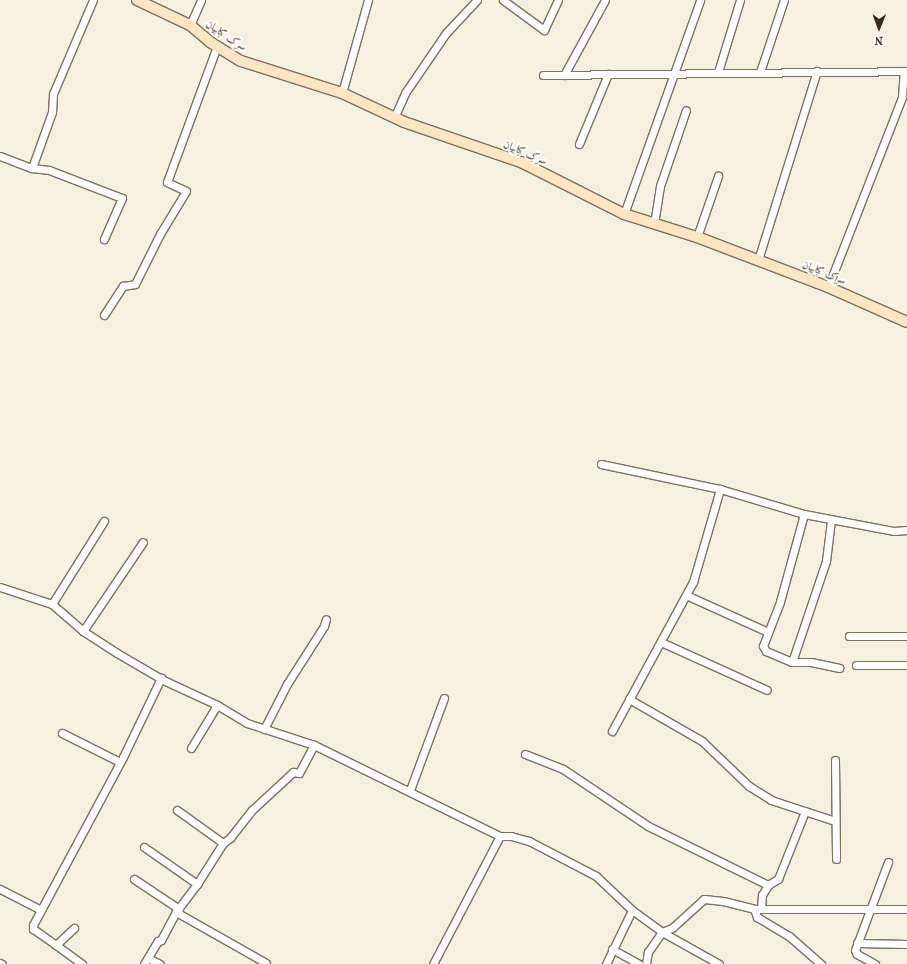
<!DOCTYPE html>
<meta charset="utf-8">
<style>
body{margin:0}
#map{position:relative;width:907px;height:964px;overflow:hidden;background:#f5f1e1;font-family:"IM FELL French Canon",Amiri,serif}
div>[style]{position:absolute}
.roads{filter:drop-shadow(1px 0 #7c7062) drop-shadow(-1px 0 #7c7062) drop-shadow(0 1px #7c7062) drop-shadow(0 -1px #7c7062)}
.street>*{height:7px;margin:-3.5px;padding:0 3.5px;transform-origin:3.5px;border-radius:3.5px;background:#fff}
.secondary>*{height:10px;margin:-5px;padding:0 5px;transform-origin:5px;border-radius:5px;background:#fce5c4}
span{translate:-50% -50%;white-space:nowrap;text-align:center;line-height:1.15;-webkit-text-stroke:4px #fff;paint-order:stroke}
.street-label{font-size:11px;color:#3b2a1e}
.north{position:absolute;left:859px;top:8px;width:40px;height:40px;-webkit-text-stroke:3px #fff;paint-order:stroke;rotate:181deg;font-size:11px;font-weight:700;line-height:16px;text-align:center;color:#3b2a1e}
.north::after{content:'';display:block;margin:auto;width:14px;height:18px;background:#3b2a1e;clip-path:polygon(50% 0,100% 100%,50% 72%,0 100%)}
</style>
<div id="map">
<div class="roads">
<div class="street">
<div style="left:93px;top:0;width:102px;rotate:113.1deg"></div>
<div style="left:53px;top:94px;width:18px;rotate:93deg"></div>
<div style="left:52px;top:112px;width:59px;rotate:109.7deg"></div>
<div style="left:32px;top:168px;width:17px;rotate:7deg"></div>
<div style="left:49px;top:170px;width:78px;rotate:21deg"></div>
<div style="left:122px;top:198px;width:45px;rotate:113.7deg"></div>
<div style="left:503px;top:0;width:51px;rotate:36.2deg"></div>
<div style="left:544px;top:30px;width:33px;rotate:-65deg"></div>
<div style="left:190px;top:25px;width:27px;rotate:-66deg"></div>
<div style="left:718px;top:72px;width:75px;rotate:-73deg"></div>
<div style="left:760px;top:72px;width:76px;rotate:-71.6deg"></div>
<div style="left:543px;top:75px;width:364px;rotate:-0.6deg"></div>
<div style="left:564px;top:75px;width:85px;rotate:-61.3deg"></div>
<div style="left:342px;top:93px;width:97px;rotate:-74.4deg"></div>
<div style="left:394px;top:118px;width:27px;rotate:-66deg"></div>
<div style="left:405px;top:93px;width:73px;rotate:-55.7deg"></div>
<div style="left:446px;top:33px;width:45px;rotate:-46.8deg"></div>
<div style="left:579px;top:144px;width:76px;rotate:-67.5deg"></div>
<div style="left:0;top:156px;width:34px;rotate:21deg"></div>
<div style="left:624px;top:214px;width:227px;rotate:-70.4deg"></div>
<div style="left:654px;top:224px;width:38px;rotate:-81deg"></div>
<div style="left:660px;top:186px;width:80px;rotate:-71.1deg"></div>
<div style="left:697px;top:237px;width:65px;rotate:-71deg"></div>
<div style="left:758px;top:260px;width:198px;rotate:-72.7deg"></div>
<div style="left:828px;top:287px;width:204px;rotate:-68.7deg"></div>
<div style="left:902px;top:97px;width:26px;rotate:-86deg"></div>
<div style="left:104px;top:315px;width:35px;rotate:-57deg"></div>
<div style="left:123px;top:286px;width:12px;rotate:-9deg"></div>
<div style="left:135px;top:284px;width:56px;rotate:-63.4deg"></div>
<div style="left:160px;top:234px;width:50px;rotate:-58.8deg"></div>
<div style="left:186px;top:191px;width:21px;rotate:-155deg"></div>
<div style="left:167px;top:182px;width:145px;rotate:-69.8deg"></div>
<div style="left:601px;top:464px;width:122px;rotate:11.9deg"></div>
<div style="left:720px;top:489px;width:88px;rotate:16.6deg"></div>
<div style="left:804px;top:514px;width:92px;rotate:10.7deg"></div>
<div style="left:894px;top:531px;width:13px;rotate:-4deg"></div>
<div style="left:804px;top:514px;width:91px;rotate:105.3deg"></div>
<div style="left:780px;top:602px;width:47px;rotate:111.1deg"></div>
<div style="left:763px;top:646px;width:6px;rotate:59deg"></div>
<div style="left:766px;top:651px;width:28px;rotate:23deg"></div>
<div style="left:792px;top:662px;width:19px"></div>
<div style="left:811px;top:662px;width:29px;rotate:12deg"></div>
<div style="left:0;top:587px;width:55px;rotate:18.1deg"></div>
<div style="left:52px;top:604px;width:41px;rotate:41.1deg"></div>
<div style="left:83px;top:631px;width:40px;rotate:32.9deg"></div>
<div style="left:117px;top:653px;width:53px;rotate:30.4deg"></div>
<div style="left:163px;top:680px;width:60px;rotate:24.8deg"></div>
<div style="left:217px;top:705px;width:35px;rotate:31deg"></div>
<div style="left:247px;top:723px;width:71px;rotate:18.2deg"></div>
<div style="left:314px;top:745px;width:207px;rotate:26.1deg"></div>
<div style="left:500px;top:836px;width:11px"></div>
<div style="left:511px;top:836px;width:19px;rotate:16deg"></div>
<div style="left:529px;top:841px;width:76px;rotate:27.6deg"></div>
<div style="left:596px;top:876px;width:50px;rotate:43.4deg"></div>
<div style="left:632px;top:910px;width:37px;rotate:36deg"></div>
<div style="left:662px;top:932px;width:65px;rotate:29.3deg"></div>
<div style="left:686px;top:595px;width:90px;rotate:24.3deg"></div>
<div style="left:52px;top:604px;width:98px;rotate:-57.9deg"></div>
<div style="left:83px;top:631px;width:107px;rotate:-56deg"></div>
<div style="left:849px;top:636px;width:58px"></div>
<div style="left:661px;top:642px;width:116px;rotate:24.4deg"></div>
<div style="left:792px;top:662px;width:107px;rotate:-71.4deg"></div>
<div style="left:826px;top:561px;width:41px;rotate:-83deg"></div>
<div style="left:856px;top:665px;width:51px"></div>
<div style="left:629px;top:699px;width:84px;rotate:29.9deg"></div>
<div style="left:702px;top:741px;width:65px;rotate:43.8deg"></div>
<div style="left:749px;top:786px;width:26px;rotate:32deg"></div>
<div style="left:771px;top:800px;width:67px;rotate:18.2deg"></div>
<div style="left:264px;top:729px;width:51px;rotate:-62.9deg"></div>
<div style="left:287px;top:684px;width:69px;rotate:-57.5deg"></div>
<div style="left:324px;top:626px;width:7px;rotate:-74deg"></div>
<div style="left:612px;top:731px;width:170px;rotate:-61.5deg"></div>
<div style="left:693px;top:582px;width:97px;rotate:-73.8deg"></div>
<div style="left:62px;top:733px;width:65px;rotate:26.6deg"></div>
<div style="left:191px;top:748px;width:50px;rotate:-58.8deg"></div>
<div style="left:525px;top:754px;width:41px;rotate:21.5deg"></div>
<div style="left:563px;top:769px;width:102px;rotate:33.8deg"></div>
<div style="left:648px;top:826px;width:134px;rotate:26.2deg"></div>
<div style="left:835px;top:760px;width:99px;rotate:89.4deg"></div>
<div style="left:410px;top:790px;width:98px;rotate:-69.7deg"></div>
<div style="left:177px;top:810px;width:57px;rotate:35.7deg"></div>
<div style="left:144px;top:847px;width:65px;rotate:34.9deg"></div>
<div style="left:197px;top:884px;width:49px;rotate:-57.6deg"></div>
<div style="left:223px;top:843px;width:9px;rotate:-36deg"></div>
<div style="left:230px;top:838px;width:36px;rotate:-52deg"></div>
<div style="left:252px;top:810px;width:56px;rotate:-42.8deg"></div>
<div style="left:293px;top:772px;width:6px;rotate:9deg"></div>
<div style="left:299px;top:773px;width:32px;rotate:-62deg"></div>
<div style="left:134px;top:879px;width:54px;rotate:33.7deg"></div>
<div style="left:197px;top:884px;width:35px;rotate:127deg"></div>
<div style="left:176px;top:912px;width:103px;rotate:29.5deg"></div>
<div style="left:0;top:889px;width:46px;rotate:27.1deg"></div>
<div style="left:754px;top:909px;width:9px;rotate:69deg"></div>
<div style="left:757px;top:917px;width:37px;rotate:31deg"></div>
<div style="left:789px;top:936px;width:43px;rotate:41.2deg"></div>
<div style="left:761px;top:909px;width:14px;rotate:-86deg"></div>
<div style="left:762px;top:895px;width:12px;rotate:-59deg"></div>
<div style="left:768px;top:885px;width:12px;rotate:-31deg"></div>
<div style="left:778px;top:879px;width:73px;rotate:-68.3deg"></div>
<div style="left:74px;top:928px;width:25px;rotate:137deg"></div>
<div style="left:56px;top:945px;width:32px;rotate:36deg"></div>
<div style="left:857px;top:943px;width:50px;rotate:1.1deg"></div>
<div style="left:56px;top:945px;width:28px;rotate:-145deg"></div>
<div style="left:33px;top:929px;width:4px;rotate:-90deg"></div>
<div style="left:33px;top:925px;width:191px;rotate:-61.8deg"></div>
<div style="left:123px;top:757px;width:88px;rotate:-64.3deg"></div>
<div style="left:612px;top:949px;width:31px;rotate:29deg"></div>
<div style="left:148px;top:958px;width:13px;rotate:27deg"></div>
<div style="left:0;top:963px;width:2px;rotate:27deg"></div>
<div style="left:144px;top:964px;width:27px;rotate:-59deg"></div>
<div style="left:158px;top:941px;width:3px;rotate:-18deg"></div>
<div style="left:161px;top:940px;width:32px;rotate:-62deg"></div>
<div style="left:433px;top:964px;width:144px;rotate:-62.4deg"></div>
<div style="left:606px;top:964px;width:60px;rotate:-64.3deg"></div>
<div style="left:646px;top:964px;width:12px;rotate:-81deg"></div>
<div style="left:648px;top:952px;width:24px;rotate:-55deg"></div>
<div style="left:662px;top:932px;width:11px;rotate:-22deg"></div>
<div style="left:672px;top:928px;width:43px;rotate:-42.2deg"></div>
<div style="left:704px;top:899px;width:19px;rotate:6deg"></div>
<div style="left:723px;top:901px;width:32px;rotate:14deg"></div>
<div style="left:754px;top:909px;width:153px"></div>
<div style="left:875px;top:964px;width:21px;rotate:-151deg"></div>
<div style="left:857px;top:954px;width:4px;rotate:-117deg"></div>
<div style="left:855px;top:950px;width:94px;rotate:-69.4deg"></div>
</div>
<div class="secondary">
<div style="left:137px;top:0;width:59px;rotate:25.3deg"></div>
<div style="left:190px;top:25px;width:26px;rotate:40deg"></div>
<div style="left:210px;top:42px;width:36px;rotate:32deg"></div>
<div style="left:241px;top:61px;width:106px;rotate:17.6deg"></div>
<div style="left:342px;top:93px;width:68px;rotate:25.1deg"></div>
<div style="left:404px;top:122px;width:124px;rotate:18.9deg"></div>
<div style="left:521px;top:162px;width:115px;rotate:26.8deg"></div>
<div style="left:624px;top:214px;width:77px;rotate:17.5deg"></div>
<div style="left:697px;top:237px;width:140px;rotate:20.9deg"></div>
<div style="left:828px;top:287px;width:86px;rotate:23.9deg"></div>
</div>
</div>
<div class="street-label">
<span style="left:226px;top:36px;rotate:33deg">سرک کبابیان</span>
<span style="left:525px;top:153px;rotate:23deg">سرک کبابیان</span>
<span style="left:824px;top:273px;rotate:22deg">سرک کبابیان</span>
</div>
<div class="north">N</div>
</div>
